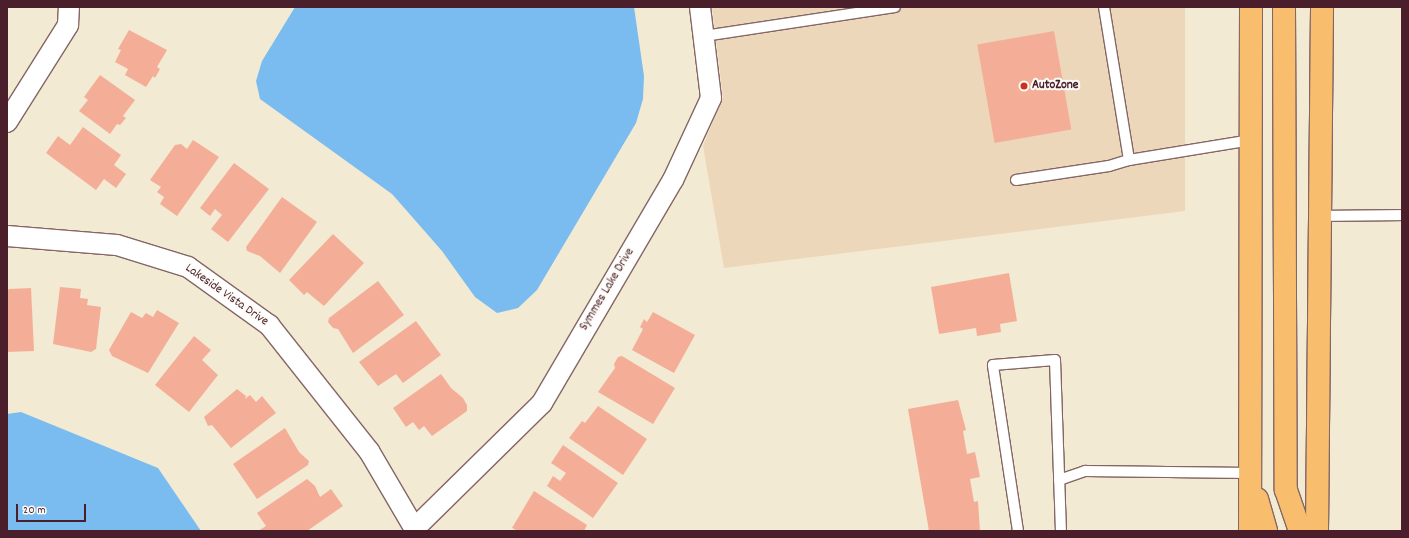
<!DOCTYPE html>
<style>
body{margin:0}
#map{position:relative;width:1409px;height:538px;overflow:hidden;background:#f2ead2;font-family:Dekko,sans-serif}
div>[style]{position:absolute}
.built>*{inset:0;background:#edd7bb}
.water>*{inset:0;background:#7bbcf0}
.building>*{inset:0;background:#f4ae98;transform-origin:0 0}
.roads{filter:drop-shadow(1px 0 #856665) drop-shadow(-1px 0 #856665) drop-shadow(0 1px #856665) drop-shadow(0 -1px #856665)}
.lane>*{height:10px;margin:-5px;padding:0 5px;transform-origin:5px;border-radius:5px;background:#fff}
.street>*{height:20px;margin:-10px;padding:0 10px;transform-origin:10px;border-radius:10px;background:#fff}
.primary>*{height:22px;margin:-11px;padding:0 11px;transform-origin:11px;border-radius:11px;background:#f9be6d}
.dots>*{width:11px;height:11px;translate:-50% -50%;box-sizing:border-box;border:2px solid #fdfcf7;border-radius:50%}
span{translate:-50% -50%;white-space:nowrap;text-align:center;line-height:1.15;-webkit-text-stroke:4px #fdfcf7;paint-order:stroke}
.poi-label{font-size:13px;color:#4a1f2b;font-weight:700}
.left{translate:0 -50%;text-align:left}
.street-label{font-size:13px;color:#4a1f2b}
.frame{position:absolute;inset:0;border:8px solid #4a1f2b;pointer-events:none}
.scale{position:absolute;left:16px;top:504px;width:70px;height:18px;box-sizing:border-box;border:2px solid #4a1f2b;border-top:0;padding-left:5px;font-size:12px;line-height:14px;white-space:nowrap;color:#4a1f2b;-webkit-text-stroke:3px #fdfcf7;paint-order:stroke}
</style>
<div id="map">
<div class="built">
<div style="clip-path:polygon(712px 7px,1185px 7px,1185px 211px,724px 268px,703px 146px,723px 97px)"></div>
</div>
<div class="water">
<div style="clip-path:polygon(295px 7px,634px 7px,644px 76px,643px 99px,636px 123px,537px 290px,518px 308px,497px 313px,475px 297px,442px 251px,392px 194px,260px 99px,256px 81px,262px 61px)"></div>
<div style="clip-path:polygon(21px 412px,158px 468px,201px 531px,7px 531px,7px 414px)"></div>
</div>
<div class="building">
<div style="clip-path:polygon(129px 30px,167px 50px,157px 67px,160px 69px,155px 78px,153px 76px,146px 87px,125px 75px,128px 69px,115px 62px,121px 50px,118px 49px)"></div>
<div style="left:1054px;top:31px;width:100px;height:78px;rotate:80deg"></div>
<div style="clip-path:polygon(100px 75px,135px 100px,123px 116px,126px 118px,120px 125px,117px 124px,110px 134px,79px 111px,88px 100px,84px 97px)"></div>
<div style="clip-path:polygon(83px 127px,121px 155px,114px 165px,126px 174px,116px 188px,104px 179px,96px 190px,46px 153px,58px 136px,70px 145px)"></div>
<div style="clip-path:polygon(193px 140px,219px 157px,177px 216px,160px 204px,164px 197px,157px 192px,161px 187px,150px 180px,175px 145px,181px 144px,187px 149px)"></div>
<div style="clip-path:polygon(234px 163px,269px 189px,228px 242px,211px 229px,222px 215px,215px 209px,210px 216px,200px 208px)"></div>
<div style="clip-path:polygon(282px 197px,317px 222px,280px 273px,260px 256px,247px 251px,246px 247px)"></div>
<div style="clip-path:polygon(333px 234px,364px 263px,324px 306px,307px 292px,304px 295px,289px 280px)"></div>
<div style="clip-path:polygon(1009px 273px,1017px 321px,1000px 324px,1001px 332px,977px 336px,976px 328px,939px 334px,931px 287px)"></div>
<div style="clip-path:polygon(378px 281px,404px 315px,353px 353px,338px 329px,333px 328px,328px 322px,329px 318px)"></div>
<div style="clip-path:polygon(60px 287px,81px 289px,80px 298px,88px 299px,87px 305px,101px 307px,96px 349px,91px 352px,53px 344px)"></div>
<div style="clip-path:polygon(31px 288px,34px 351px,7px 352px,7px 292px,9px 289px)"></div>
<div style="clip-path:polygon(157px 310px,179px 323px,148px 373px,112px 356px,109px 350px,131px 312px,142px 318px,146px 313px,153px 317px)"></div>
<div style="clip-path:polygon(653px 312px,695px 335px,674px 373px,632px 350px,643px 329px,640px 327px,644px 319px,647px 322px)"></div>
<div style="clip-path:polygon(416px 321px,441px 355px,403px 383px,396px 374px,378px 386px,359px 362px)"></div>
<div style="clip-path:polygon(194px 336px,211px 350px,202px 360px,218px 375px,189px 412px,155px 385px)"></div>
<div style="clip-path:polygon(622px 356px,675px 388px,653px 424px,598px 392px,615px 368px,614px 364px,618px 357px)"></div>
<div style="clip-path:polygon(441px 374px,451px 388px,463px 398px,467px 405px,467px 411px,432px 436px,424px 426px,419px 430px,413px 422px,406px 427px,393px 408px)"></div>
<div style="clip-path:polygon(237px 389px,246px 396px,245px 399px,250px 395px,256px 402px,262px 396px,276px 413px,231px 448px,212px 425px,208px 426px,204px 417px)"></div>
<div style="clip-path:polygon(958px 400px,966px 430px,963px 431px,967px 454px,975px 452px,980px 477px,970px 479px,974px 502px,978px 501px,980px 531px,929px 531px,908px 409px)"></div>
<div style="clip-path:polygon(598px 406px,647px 439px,623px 475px,569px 438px,582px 421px,585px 423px)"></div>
<div style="clip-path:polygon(285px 428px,299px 452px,309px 461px,308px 465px,257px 499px,233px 464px)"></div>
<div style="clip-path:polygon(563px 445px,618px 483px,593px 518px,547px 486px,553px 476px,560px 481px,566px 473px,551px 463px)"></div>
<div style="clip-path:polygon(307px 479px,315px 486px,320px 497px,331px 489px,343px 506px,307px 531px,258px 531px,266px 526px,257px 513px)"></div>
<div style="clip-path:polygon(534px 491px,587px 525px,584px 531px,518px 531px,512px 528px)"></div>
</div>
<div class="roads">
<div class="lane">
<div style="left:1104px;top:7px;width:155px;rotate:80.7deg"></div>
<div style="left:1129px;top:160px;width:124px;rotate:-9.3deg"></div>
<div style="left:704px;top:36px;width:193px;rotate:-8.6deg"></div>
<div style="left:1016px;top:180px;width:94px;rotate:-8.6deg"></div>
<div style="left:1109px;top:166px;width:21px;rotate:-17deg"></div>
<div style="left:1321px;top:216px;width:81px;rotate:-0.7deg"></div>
<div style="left:1059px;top:480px;width:28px;rotate:-19deg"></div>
<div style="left:1085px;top:471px;width:165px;rotate:0.7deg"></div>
<div style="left:1018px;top:531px;width:168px;rotate:-98.6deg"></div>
<div style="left:993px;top:365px;width:62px;rotate:-4.6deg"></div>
<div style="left:1055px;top:360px;width:171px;rotate:88deg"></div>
</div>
<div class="street">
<div style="left:7px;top:122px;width:115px;rotate:-57.8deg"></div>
<div style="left:68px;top:25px;width:18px;rotate:-87deg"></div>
<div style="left:7px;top:236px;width:110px;rotate:4.7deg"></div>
<div style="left:117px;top:245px;width:74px;rotate:17.2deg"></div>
<div style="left:188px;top:267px;width:100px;rotate:35.6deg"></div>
<div style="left:269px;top:325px;width:161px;rotate:51.6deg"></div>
<div style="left:369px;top:451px;width:93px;rotate:59.6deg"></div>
<div style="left:415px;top:528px;width:178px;rotate:-44.5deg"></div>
<div style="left:542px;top:403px;width:259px;rotate:-59.6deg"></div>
<div style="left:673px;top:180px;width:90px;rotate:-65.1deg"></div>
<div style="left:711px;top:98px;width:92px;rotate:-96.9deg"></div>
</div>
<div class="primary">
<div style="left:1284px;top:7px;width:483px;rotate:89.8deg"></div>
<div style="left:1286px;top:490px;width:43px;rotate:71.1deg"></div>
<div style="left:1257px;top:499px;width:33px;rotate:74deg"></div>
<div style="left:1250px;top:531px;width:524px;rotate:-89.89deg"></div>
<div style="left:1317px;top:531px;width:524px;rotate:-89.45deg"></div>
</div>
</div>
<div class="dots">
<div style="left:1024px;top:86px;background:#c8321e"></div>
</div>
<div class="poi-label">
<span class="left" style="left:1032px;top:86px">AutoZone</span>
</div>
<div class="street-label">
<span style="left:608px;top:290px;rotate:-59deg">Symmes Lake Drive</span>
<span style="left:226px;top:296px;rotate:35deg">Lakeside Vista Drive</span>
</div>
<div class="frame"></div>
<div class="scale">20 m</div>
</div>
